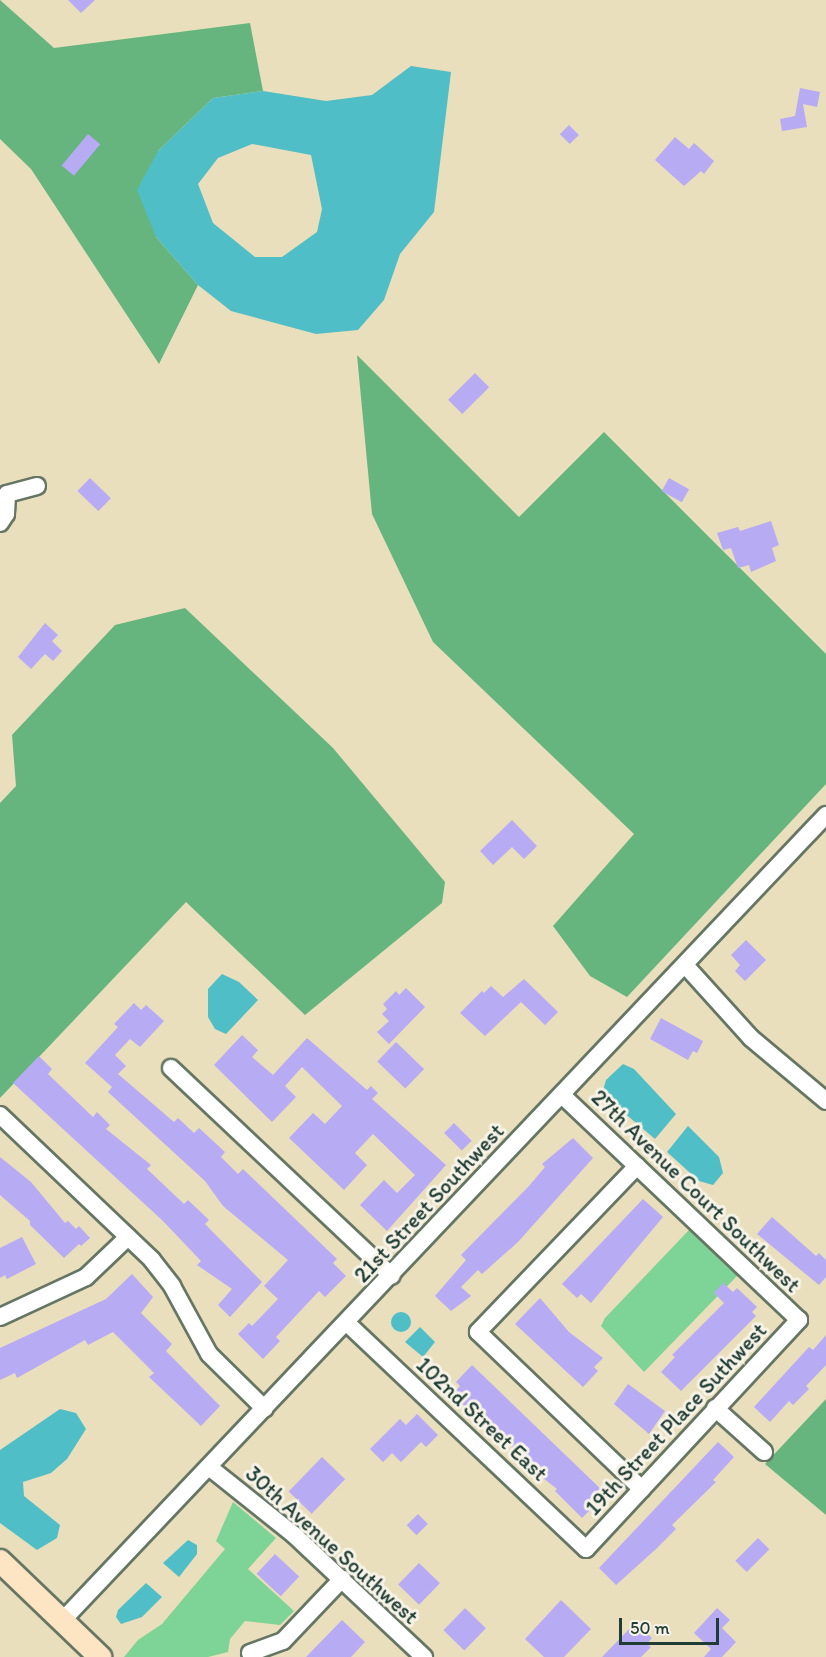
<!DOCTYPE html>
<style>
body{margin:0}
#map{position:relative;width:826px;height:1657px;overflow:hidden;background:#e9dfbc;font-family:Itim,sans-serif}
div>[style]{position:absolute}
.green>*{inset:0;background:#7ed396}
.forest>*{inset:0;background:#66b57f}
.water>*{inset:0;background:#50bec6}
.round{border-radius:50%}
.building>*{inset:0;background:#b7abf4;transform-origin:0 0}
.roads{filter:drop-shadow(2px 0 #667664) drop-shadow(-2px 0 #667664) drop-shadow(0 2px #667664) drop-shadow(0 -2px #667664)}
.street>*{height:16px;margin:-8px;padding:0 8px;transform-origin:8px;border-radius:8px;background:#fff}
.secondary>*{height:22px;margin:-11px;padding:0 11px;transform-origin:11px;border-radius:11px;background:#fde5c4}
span{translate:-50% -50%;white-space:nowrap;text-align:center;line-height:1.15;-webkit-text-stroke:6px #f7f3e8;paint-order:stroke}
.street-label{font-size:22px;color:#1f3d34}
.scale{position:absolute;left:619px;top:1618px;width:100px;height:27px;box-sizing:border-box;border:3px solid #1f3d34;border-top:0;padding-left:8px;font-size:18px;line-height:21px;white-space:nowrap;color:#1f3d34;-webkit-text-stroke:4px #f7f3e8;paint-order:stroke}
</style>
<div id="map">
<div class="green">
<div style="clip-path:polygon(690px 1229px,738px 1275px,644px 1372px,601px 1326px,605px 1318px)"></div>
<div style="clip-path:polygon(233px 1502px,276px 1538px,248px 1569px,294px 1611px,280px 1625px,245px 1621px,230px 1639px,228px 1652px,208px 1657px,124px 1657px,138px 1640px,162px 1624px,225px 1549px,216px 1541px)"></div>
</div>
<div class="forest">
<div style="clip-path:polygon(0 0,54px 48px,250px 23px,263px 91px,213px 98px,158px 151px,156px 237px,198px 285px,159px 364px,31px 169px,0 139px)"></div>
<div style="clip-path:polygon(357px 355px,519px 517px,604px 432px,826px 654px,826px 784px,627px 997px,590px 976px,553px 926px,634px 834px,433px 642px,372px 514px)"></div>
<div style="clip-path:polygon(185px 608px,333px 748px,445px 882px,442px 903px,305px 1015px,186px 902px,0 1098px,0 803px,16px 786px,12px 735px,115px 625px)"></div>
<div style="clip-path:polygon(826px 1399px,826px 1515px,765px 1464px)"></div>
</div>
<div class="water">
<div style="clip-path:polygon(evenodd,411px 66px,451px 72px,434px 212px,400px 254px,384px 300px,358px 330px,316px 334px,231px 311px,198px 285px,156px 237px,137px 190px,158px 151px,213px 98px,263px 91px,326px 101px,372px 95px,411px 66px,252px 144px,311px 155px,322px 209px,317px 232px,282px 257px,255px 257px,213px 223px,198px 184px,218px 158px,252px 144px)"></div>
<div style="clip-path:polygon(222px 974px,239px 982px,258px 1000px,226px 1034px,215px 1029px,208px 1017px,208px 989px)"></div>
<div style="clip-path:polygon(623px 1064px,634px 1069px,676px 1114px,655px 1139px,602px 1094px,606px 1080px)"></div>
<div style="clip-path:polygon(688px 1126px,719px 1157px,723px 1173px,713px 1185px,699px 1181px,667px 1152px)"></div>
<div class="round" style="left:391px;top:1312px;width:20px;height:20px"></div>
<div style="clip-path:polygon(420px 1327px,435px 1342px,423px 1357px,405px 1342px)"></div>
<div style="clip-path:polygon(60px 1409px,76px 1413px,86px 1429px,67px 1459px,51px 1473px,23px 1482px,24px 1496px,60px 1525px,57px 1538px,37px 1550px,0 1523px,0 1450px)"></div>
<div style="clip-path:polygon(188px 1540px,197px 1545px,197px 1554px,179px 1577px,163px 1563px)"></div>
<div style="clip-path:polygon(146px 1583px,162px 1597px,142px 1617px,121px 1624px,116px 1617px,118px 1610px)"></div>
</div>
<div class="building">
<div style="clip-path:polygon(68px 0,95px 0,81px 13px)"></div>
<div style="clip-path:polygon(800px 88px,820px 92px,817px 107px,803px 104px,807px 127px,782px 131px,780px 119px,795px 116px)"></div>
<div style="left:569px;top:125px;width:14px;height:13px;rotate:45deg"></div>
<div style="left:88px;top:134px;width:16px;height:41px;rotate:40deg"></div>
<div style="clip-path:polygon(675px 137px,689px 149px,694px 143px,714px 161px,704px 174px,701px 171px,684px 186px,655px 160px)"></div>
<div style="left:475px;top:373px;width:20px;height:38px;rotate:45deg"></div>
<div style="left:90px;top:478px;width:29px;height:18px;rotate:44deg"></div>
<div style="left:669px;top:478px;width:23px;height:15px;rotate:29deg"></div>
<div style="clip-path:polygon(771px 521px,779px 545px,772px 548px,776px 561px,751px 572px,749px 565px,738px 568px,731px 548px,723px 550px,717px 533px,738px 527px,740px 531px)"></div>
<div style="clip-path:polygon(45px 623px,58px 635px,52px 641px,62px 651px,53px 661px,45px 654px,31px 669px,18px 657px)"></div>
<div style="clip-path:polygon(512px 820px,537px 846px,524px 859px,512px 847px,493px 865px,480px 851px)"></div>
<div style="clip-path:polygon(746px 940px,766px 960px,745px 981px,735px 971px,740px 965px,731px 955px)"></div>
<div style="clip-path:polygon(524px 979px,558px 1012px,545px 1025px,521px 1002px,485px 1036px,460px 1013px,482px 991px,484px 993px,491px 986px,503px 997px)"></div>
<div style="clip-path:polygon(406px 988px,425px 1007px,389px 1044px,377px 1032px,389px 1021px,382px 1014px,387px 1009px,383px 1004px,396px 991px,399px 995px)"></div>
<div style="clip-path:polygon(134px 1003px,141px 1010px,146px 1005px,164px 1021px,140px 1047px,130px 1039px,115px 1055px,126px 1066px,118px 1074px,174px 1122px,178px 1118px,194px 1133px,199px 1128px,225px 1152px,221px 1157px,238px 1174px,243px 1169px,337px 1259px,333px 1263px,346px 1276px,325px 1297px,319px 1291px,276px 1337px,280px 1341px,263px 1359px,238px 1334px,249px 1323px,252px 1326px,278px 1299px,264px 1286px,288px 1260px,223px 1206px,205px 1181px,108px 1092px,112px 1087px,85px 1063px,118px 1027px,114px 1024px)"></div>
<div style="clip-path:polygon(661px 1018px,703px 1041px,697px 1053px,693px 1051px,688px 1060px,650px 1039px)"></div>
<div style="clip-path:polygon(242px 1035px,258px 1050px,252px 1057px,273px 1075px,307px 1038px,367px 1090px,371px 1086px,378px 1093px,372px 1099px,446px 1165px,387px 1231px,360px 1205px,384px 1180px,397px 1193px,415px 1175px,373px 1134px,355px 1153px,367px 1165px,344px 1190px,289px 1138px,313px 1113px,325px 1124px,342px 1106px,302px 1067px,285px 1086px,296px 1097px,272px 1122px,214px 1065px)"></div>
<div style="left:396px;top:1042px;width:39px;height:27px;rotate:44deg"></div>
<div style="clip-path:polygon(39px 1056px,52px 1069px,48px 1074px,93px 1117px,97px 1112px,110px 1125px,106px 1129px,151px 1165px,147px 1169px,184px 1204px,188px 1200px,209px 1220px,205px 1224px,262px 1282px,230px 1317px,218px 1305px,232px 1289px,197px 1265px,201px 1261px,163px 1221px,13px 1083px)"></div>
<div style="left:454px;top:1123px;width:25px;height:14px;rotate:45deg"></div>
<div style="clip-path:polygon(573px 1138px,593px 1158px,518px 1242px,482px 1274px,478px 1270px,461px 1287px,471px 1296px,451px 1311px,435px 1296px,466px 1260px,461px 1255px,529px 1186px,545px 1167px,542px 1164px)"></div>
<div style="clip-path:polygon(0 1157px,31px 1182px,65px 1223px,68px 1221px,76px 1229px,79px 1226px,90px 1238px,81px 1246px,79px 1244px,64px 1258px,30px 1225px,30px 1221px,0 1195px)"></div>
<div style="clip-path:polygon(643px 1199px,663px 1217px,591px 1303px,581px 1294px,577px 1298px,562px 1284px)"></div>
<div style="clip-path:polygon(772px 1217px,816px 1256px,819px 1253px,826px 1260px,826px 1277px,819px 1285px,757px 1234px)"></div>
<div style="clip-path:polygon(22px 1237px,36px 1264px,7px 1279px,5px 1275px,0 1278px,0 1248px)"></div>
<div style="clip-path:polygon(132px 1274px,153px 1297px,141px 1313px,172px 1344px,166px 1351px,220px 1406px,201px 1426px,149px 1377px,154px 1373px,113px 1332px,88px 1345px,85px 1340px,17px 1378px,15px 1373px,0 1380px,0 1348px,106px 1299px)"></div>
<div style="clip-path:polygon(723px 1283px,733px 1292px,737px 1288px,757px 1307px,752px 1312px,756px 1316px,681px 1391px,661px 1372px,675px 1357px,672px 1355px,724px 1303px,714px 1293px)"></div>
<div style="clip-path:polygon(540px 1298px,569px 1332px,603px 1358px,594px 1367px,598px 1371px,583px 1387px,515px 1324px)"></div>
<div style="clip-path:polygon(826px 1335px,826px 1365px,806px 1386px,809px 1389px,793px 1405px,789px 1401px,770px 1422px,754px 1407px,809px 1347px,813px 1350px)"></div>
<div style="clip-path:polygon(472px 1365px,606px 1494px,582px 1518px,555px 1491px,557px 1489px,523px 1462px,526px 1459px,452px 1395px,460px 1386px,456px 1382px)"></div>
<div style="clip-path:polygon(628px 1384px,665px 1411px,649px 1434px,614px 1404px)"></div>
<div style="clip-path:polygon(417px 1414px,438px 1435px,426px 1447px,421px 1442px,401px 1462px,392px 1453px,383px 1462px,370px 1449px,400px 1419px,406px 1425px)"></div>
<div style="clip-path:polygon(718px 1442px,734px 1457px,713px 1480px,716px 1482px,672px 1525px,676px 1529px,656px 1549px,616px 1585px,599px 1568px)"></div>
<div style="left:322px;top:1457px;width:32px;height:48px;rotate:44deg"></div>
<div style="left:418px;top:1514px;width:14px;height:16px;rotate:45deg"></div>
<div style="left:758px;top:1538px;width:16px;height:32px;rotate:45deg"></div>
<div style="left:275px;top:1554px;width:33px;height:27px;rotate:43deg"></div>
<div style="left:419px;top:1563px;width:29px;height:30px;rotate:44deg"></div>
<div style="clip-path:polygon(561px 1600px,591px 1629px,564px 1657px,544px 1657px,525px 1639px)"></div>
<div style="left:465px;top:1608px;width:29px;height:31px;rotate:44deg"></div>
<div style="clip-path:polygon(717px 1608px,730px 1620px,722px 1628px,736px 1642px,722px 1657px,704px 1657px,711px 1649px,694px 1633px)"></div>
<div style="clip-path:polygon(342px 1620px,365px 1642px,351px 1657px,306px 1657px)"></div>
<div style="clip-path:polygon(635px 1623px,652px 1638px,647px 1644px,651px 1647px,641px 1657px,602px 1657px)"></div>
</div>
<div class="roads">
<div class="street">
<div style="left:0;top:523px;width:11px;rotate:-56deg"></div>
<div style="left:6px;top:514px;width:20px;rotate:-87deg"></div>
<div style="left:7px;top:494px;width:31px;rotate:-15deg"></div>
<div style="left:685px;top:965px;width:98px;rotate:47.9deg"></div>
<div style="left:751px;top:1038px;width:98px;rotate:40deg"></div>
<div style="left:171px;top:1068px;width:303px;rotate:43.3deg"></div>
<div style="left:0;top:1115px;width:210px;rotate:43.6deg"></div>
<div style="left:152px;top:1260px;width:33px;rotate:52deg"></div>
<div style="left:172px;top:1286px;width:77px;rotate:61.4deg"></div>
<div style="left:209px;top:1354px;width:78px;rotate:44.5deg"></div>
<div style="left:637px;top:1166px;width:230px;rotate:133.8deg"></div>
<div style="left:478px;top:1332px;width:227px;rotate:43.8deg"></div>
<div style="left:0;top:1317px;width:95px;rotate:-24.9deg"></div>
<div style="left:86px;top:1277px;width:58px;rotate:-43.6deg"></div>
<div style="left:347px;top:1323px;width:329px;rotate:43.4deg"></div>
<div style="left:586px;top:1549px;width:313px;rotate:-47.1deg"></div>
<div style="left:799px;top:1320px;width:327px;rotate:-136.5deg"></div>
<div style="left:715px;top:1408px;width:66px;rotate:41.9deg"></div>
<div style="left:209px;top:1467px;width:107px;rotate:38.6deg"></div>
<div style="left:293px;top:1534px;width:180px;rotate:43.2deg"></div>
<div style="left:62px;top:1621px;width:1111px;rotate:-46.53deg"></div>
<div style="left:250px;top:1653px;width:35px;rotate:-20deg"></div>
<div style="left:283px;top:1641px;width:86px;rotate:-46.4deg"></div>
</div>
<div class="secondary">
<div style="left:0;top:1561px;width:139px;rotate:43.8deg"></div>
</div>
</div>
<div class="street-label">
<span style="left:696px;top:1191px;rotate:44deg">27th Avenue Court Southwest</span>
<span style="left:429px;top:1203px;rotate:-47deg">21st Street Southwest</span>
<span style="left:482px;top:1419px;rotate:43deg">102nd Street East</span>
<span style="left:676px;top:1419px;rotate:-47deg">19th Street Place Suthwest</span>
<span style="left:332px;top:1545px;rotate:42deg">30th Avenue Southwest</span>
</div>
<div class="scale">50 m</div>
</div>
